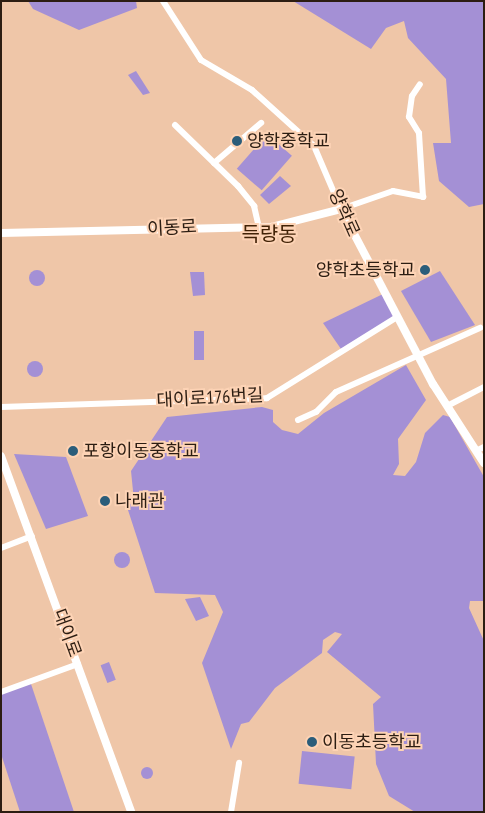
<!DOCTYPE html>
<meta charset="utf-8">
<style>
body{margin:0}
#map{position:relative;width:485px;height:813px;overflow:hidden;background:#efc6a8;font-family:"PT Sans Narrow","Noto Sans KR",sans-serif}
div>[style]{position:absolute}
.green>*{inset:0;background:#a490d5;transform-origin:0 0}
.round{border-radius:50%}
.minor>*{height:6px;margin:-3px;padding:0 3px;transform-origin:3px;border-radius:3px;background:#fff}
.tertiary>*{height:8px;margin:-4px;padding:0 4px;transform-origin:4px;border-radius:4px;background:#fff}
.dots>*{width:14px;height:14px;translate:-50% -50%;box-sizing:border-box;border:2px solid #fdd3b5;border-radius:50%}
span{translate:-50% -50%;white-space:nowrap;text-align:center;line-height:1.15;-webkit-text-stroke:4px #fdd3b5;paint-order:stroke}
.poi-label{font-size:18px;color:#2c1d12}
.left{translate:0 -50%;text-align:left}
.right{translate:-100% -50%;text-align:right}
.street-label{font-size:18px;color:#2c1d12}
.quarter-label{font-size:20px;color:#412206}
.frame{position:absolute;inset:0;border:2px solid #2c1d12;pointer-events:none}
</style>
<div id="map">
<div class="green">
<div style="clip-path:polygon(28px 1px,136px 1px,137px 8px,79px 30px,33px 9px)"></div>
<div style="clip-path:polygon(293px 1px,484px 1px,484px 204px,469px 207px,439px 181px,433px 143px,451px 143px,446px 79px,408px 38px,404px 21px,386px 28px,371px 49px)"></div>
<div style="clip-path:polygon(136px 71px,150px 93px,143px 95px,128px 75px)"></div>
<div style="left:267px;top:134px;width:33px;height:46px;rotate:41deg"></div>
<div style="clip-path:polygon(280px 176px,291px 186px,269px 204px,260px 195px)"></div>
<div class="round" style="left:29px;top:270px;width:16px;height:16px"></div>
<div style="clip-path:polygon(440px 271px,475px 325px,431px 342px,401px 291px)"></div>
<div style="clip-path:polygon(190px 272px,204px 272px,205px 295px,193px 296px)"></div>
<div style="clip-path:polygon(383px 294px,397px 317px,341px 349px,323px 323px)"></div>
<div style="left:194px;top:331px;width:10px;height:29px"></div>
<div class="round" style="left:27px;top:361px;width:16px;height:16px"></div>
<div style="clip-path:polygon(406px 365px,426px 400px,398px 439px,399px 464px,393px 475px,405px 476px,416px 462px,425px 433px,443px 415px,450px 417px,484px 477px,484px 601px,470px 601px,469px 608px,484px 641px,484px 812px,415px 812px,389px 796px,376px 764px,373px 704px,381px 697px,327px 652px,342px 634px,335px 632px,323px 640px,322px 653px,275px 688px,249px 722px,241px 724px,231px 749px,202px 663px,223px 612px,215px 595px,155px 593px,127px 507px,134px 501px,131px 471px,167px 417px,262px 407px,273px 410px,273px 422px,282px 430px,298px 434px,324px 413px)"></div>
<div style="clip-path:polygon(14px 454px,66px 457px,88px 516px,46px 529px)"></div>
<div class="round" style="left:114px;top:552px;width:16px;height:16px"></div>
<div style="clip-path:polygon(200px 597px,209px 616px,196px 621px,185px 599px)"></div>
<div style="left:109px;top:662px;width:19px;height:9px;rotate:69deg"></div>
<div style="clip-path:polygon(30px 681px,74px 812px,20px 812px,1px 754px,1px 692px)"></div>
<div style="left:302px;top:751px;width:53px;height:33px;rotate:6deg"></div>
<div class="round" style="left:141px;top:767px;width:12px;height:12px"></div>
</div>
<div class="minor">
<div style="left:163px;top:1px;width:70px;rotate:57.2deg"></div>
<div style="left:201px;top:60px;width:59px;rotate:30.5deg"></div>
<div style="left:252px;top:90px;width:84px;rotate:42.1deg"></div>
<div style="left:314px;top:146px;width:69px;rotate:66.8deg"></div>
<div style="left:341px;top:209px;width:55px;rotate:-19.1deg"></div>
<div style="left:393px;top:191px;width:31px;rotate:11deg"></div>
<div style="left:423px;top:197px;width:64px;rotate:-93.6deg"></div>
<div style="left:419px;top:133px;width:19px;rotate:-122deg"></div>
<div style="left:409px;top:117px;width:21px;rotate:-82deg"></div>
<div style="left:412px;top:96px;width:14px;rotate:-56deg"></div>
<div style="left:175px;top:125px;width:88px;rotate:44.1deg"></div>
<div style="left:238px;top:186px;width:26px;rotate:51deg"></div>
<div style="left:254px;top:206px;width:22px;rotate:77deg"></div>
<div style="left:214px;top:163px;width:62px;rotate:-40.4deg"></div>
<div style="left:447px;top:406px;width:42px;rotate:-27.2deg"></div>
<div style="left:1px;top:407px;width:266px;rotate:-1.9deg"></div>
<div style="left:267px;top:398px;width:153px;rotate:-31.9deg"></div>
<div style="left:298px;top:420px;width:20px;rotate:-24deg"></div>
<div style="left:316px;top:412px;width:28px;rotate:-45deg"></div>
<div style="left:336px;top:392px;width:158px;rotate:-24deg"></div>
<div style="left:476px;top:451px;width:9px;rotate:-27deg"></div>
<div style="left:1px;top:548px;width:33px;rotate:-21deg"></div>
<div style="left:1px;top:692px;width:82px;rotate:-20deg"></div>
<div style="left:231px;top:812px;width:50px;rotate:-80.7deg"></div>
</div>
<div class="tertiary">
<div style="left:1px;top:233px;width:270px;rotate:-1.3deg"></div>
<div style="left:271px;top:227px;width:72px;rotate:-14.4deg"></div>
<div style="left:341px;top:209px;width:198px;rotate:62.3deg"></div>
<div style="left:433px;top:384px;width:94px;rotate:57.2deg"></div>
<div style="left:1px;top:456px;width:379px;rotate:69.9deg"></div>
</div>
<div class="dots">
<div style="left:237px;top:141px;background:#2b5d7a"></div>
<div style="left:425px;top:270px;background:#2b5d7a"></div>
<div style="left:73px;top:451px;background:#2b5d7a"></div>
<div style="left:105px;top:501px;background:#2b5d7a"></div>
<div style="left:312px;top:742px;background:#2b5d7a"></div>
</div>
<div class="poi-label">
<span class="left" style="left:247px;top:141px">양학중학교</span>
<span class="right" style="left:415px;top:270px">양학초등학교</span>
<span class="left" style="left:83px;top:451px">포항이동중학교</span>
<span class="left" style="left:115px;top:501px">나래관</span>
<span class="left" style="left:322px;top:742px">이동초등학교</span>
</div>
<div class="street-label">
<span style="left:344px;top:213px;rotate:66deg">양학로</span>
<span style="left:172px;top:228px;rotate:-3deg">이동로</span>
<span style="left:210px;top:398px;rotate:-3deg">대이로176번길</span>
<span style="left:67px;top:633px;rotate:70deg">대이로</span>
</div>
<div class="quarter-label">
<span style="left:269px;top:234px">득량동</span>
</div>
<div class="frame"></div>
</div>
